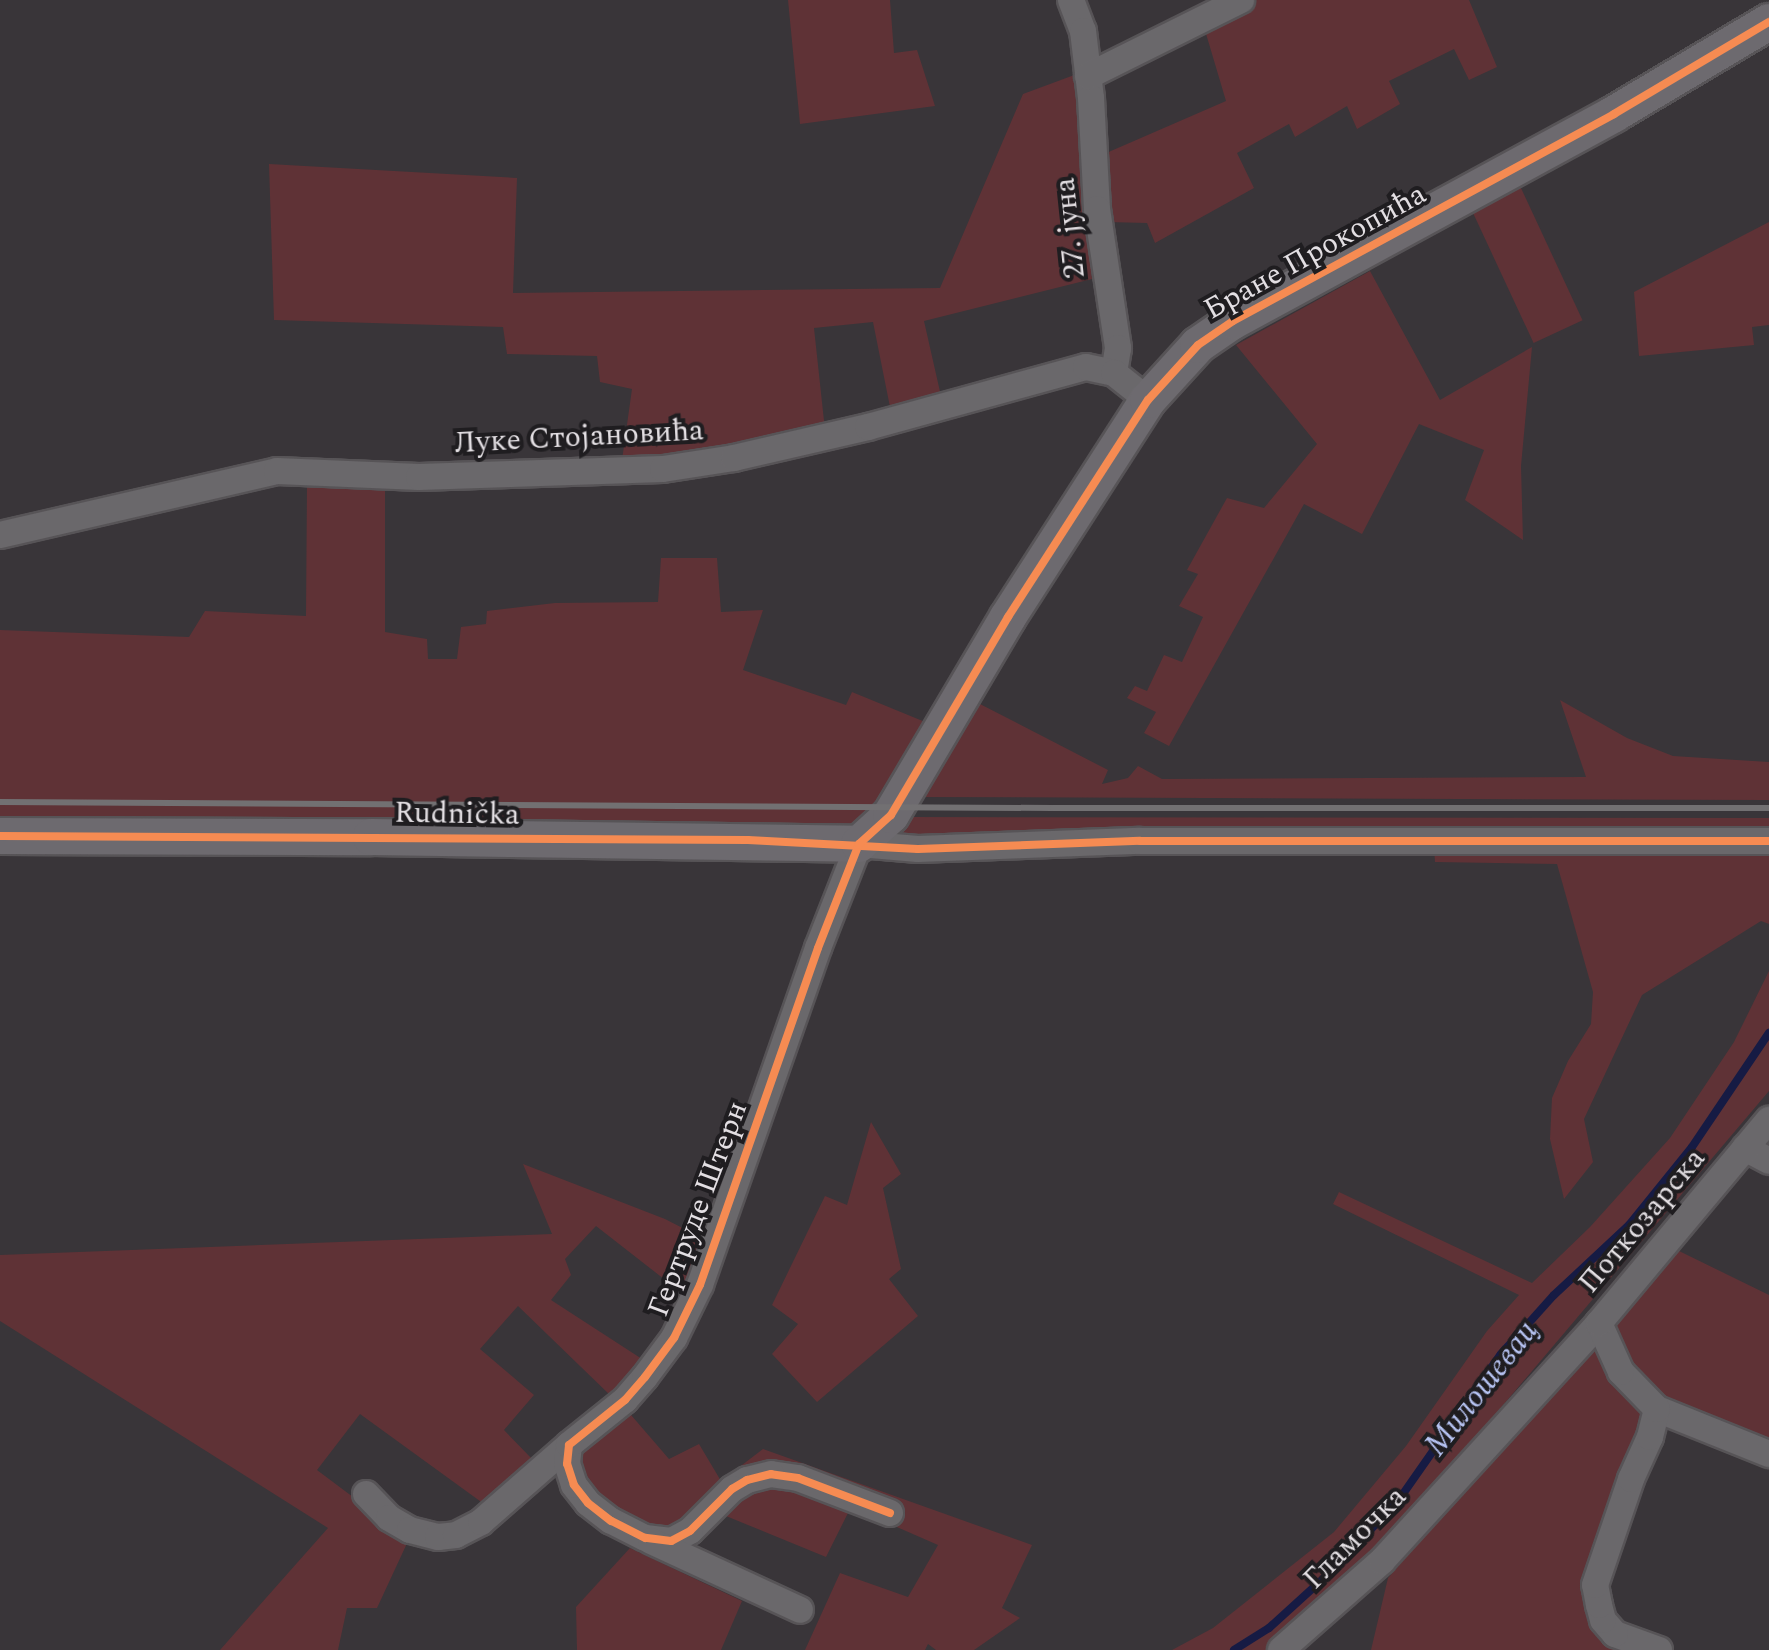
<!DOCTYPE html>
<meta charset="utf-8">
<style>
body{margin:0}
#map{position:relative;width:1769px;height:1650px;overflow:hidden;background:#393539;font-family:Spectral,serif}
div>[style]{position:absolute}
.green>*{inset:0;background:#5f3236;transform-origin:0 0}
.stream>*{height:8px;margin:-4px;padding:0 4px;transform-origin:4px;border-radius:4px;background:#161b44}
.roads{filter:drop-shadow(2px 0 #575457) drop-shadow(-2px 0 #575457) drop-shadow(0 2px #575457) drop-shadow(0 -2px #575457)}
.street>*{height:26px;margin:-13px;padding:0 13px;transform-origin:13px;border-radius:13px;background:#6a686b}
.secondary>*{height:36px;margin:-18px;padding:0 18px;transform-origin:18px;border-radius:18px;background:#6d6a6f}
.rail>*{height:6px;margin:-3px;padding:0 3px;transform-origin:3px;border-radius:3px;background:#727072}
.cycleway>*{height:8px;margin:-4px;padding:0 4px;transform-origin:4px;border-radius:4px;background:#f68b52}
span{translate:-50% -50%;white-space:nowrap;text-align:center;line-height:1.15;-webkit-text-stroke:8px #1f1d20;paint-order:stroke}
.street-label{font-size:30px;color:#e3dfe3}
.water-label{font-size:32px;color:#b6c3f2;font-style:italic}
</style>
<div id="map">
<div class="green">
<div style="clip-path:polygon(788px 0,890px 0,894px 53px,917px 50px,935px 106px,800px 124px)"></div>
<div style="clip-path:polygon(1255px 0,1469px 0,1497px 67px,1469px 80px,1454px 49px,1389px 81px,1400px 104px,1357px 129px,1347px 106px,1295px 137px,1289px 124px,1237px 153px,1254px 188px,1155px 243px,1147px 223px,1107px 222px,1104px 154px,1226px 101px,1204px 27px)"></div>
<div style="clip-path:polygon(1077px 74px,1092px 279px,924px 321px,941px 396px,891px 412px,873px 322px,814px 328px,825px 430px,747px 445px,622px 460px,632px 389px,600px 382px,597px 356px,507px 354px,503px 327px,274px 320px,269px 164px,517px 178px,513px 293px,940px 288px,1023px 94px)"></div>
<div style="left:1520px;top:186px;width:148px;height:54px;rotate:65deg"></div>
<div style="clip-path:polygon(1769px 222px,1769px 325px,1752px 327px,1754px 345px,1639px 356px,1634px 292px)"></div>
<div style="clip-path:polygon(1370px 271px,1440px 400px,1532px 347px,1521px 466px,1523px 540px,1465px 500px,1484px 450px,1419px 424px,1362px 534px,1304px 504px,1169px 746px,1144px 733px,1156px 712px,1127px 698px,1135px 686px,1147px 691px,1164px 655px,1182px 662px,1203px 617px,1179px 606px,1198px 574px,1187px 570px,1227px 498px,1264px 508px,1317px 444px,1236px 345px)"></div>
<div style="clip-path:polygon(307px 483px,385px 488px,385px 632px,427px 639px,428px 659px,457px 659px,461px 627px,486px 624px,487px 611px,555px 603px,658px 602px,661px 558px,717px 558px,721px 612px,763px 610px,743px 670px,846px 705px,852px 692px,930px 724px,866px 827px,0 825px,0 630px,189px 637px,205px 611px,306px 616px)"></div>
<div style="clip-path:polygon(1560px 700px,1627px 738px,1673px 756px,1769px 762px,1769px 800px,914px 797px,978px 703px,1108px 770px,1102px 784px,1128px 778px,1138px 766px,1162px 779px,1586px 777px)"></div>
<div style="clip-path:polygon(906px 817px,1769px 818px,1769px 831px,985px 844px,899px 835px)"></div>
<div style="clip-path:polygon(1434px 848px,1769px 853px,1769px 924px,1761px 921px,1642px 995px,1584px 1119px,1593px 1162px,1564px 1199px,1550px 1139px,1552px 1098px,1568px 1061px,1591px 1024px,1593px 992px,1557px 864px,1435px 862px)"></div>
<div style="clip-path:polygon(1769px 971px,1769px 1091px,1493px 1417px,1398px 1536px,1269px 1650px,1172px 1650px,1213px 1628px,1334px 1532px,1406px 1446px,1487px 1331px,1519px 1295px,1333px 1204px,1339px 1192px,1532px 1283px,1590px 1227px,1670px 1138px,1734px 1042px)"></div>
<div style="clip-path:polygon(871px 1122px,901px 1174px,883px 1188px,901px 1269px,889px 1279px,918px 1316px,817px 1402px,772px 1354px,798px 1324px,772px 1305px,825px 1196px,847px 1205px)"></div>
<div style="clip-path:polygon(523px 1164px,665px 1219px,706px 1240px,687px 1297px,596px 1226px,565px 1259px,571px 1275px,551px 1300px,642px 1359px,612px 1397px,518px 1306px,480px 1349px,534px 1395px,504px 1430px,533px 1460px,484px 1504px,360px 1414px,317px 1470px,409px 1539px,377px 1608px,347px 1608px,338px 1650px,220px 1650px,328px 1528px,0 1321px,0 1255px,552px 1234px)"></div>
<div style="clip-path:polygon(1675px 1249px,1769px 1295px,1769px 1444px,1668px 1408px,1595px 1622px,1616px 1650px,1371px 1650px,1388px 1578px)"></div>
<div style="clip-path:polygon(625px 1408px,669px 1459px,699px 1444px,721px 1481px,763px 1449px,1032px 1545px,1002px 1608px,1020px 1618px,974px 1650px,936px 1650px,928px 1644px,925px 1650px,805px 1650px,840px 1573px,908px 1597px,938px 1545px,851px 1507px,826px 1557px,704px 1507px,687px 1520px,660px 1533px,630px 1524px,593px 1495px,579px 1467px,582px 1442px)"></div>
<div style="clip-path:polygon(630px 1548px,742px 1601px,721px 1650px,577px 1650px,576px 1607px)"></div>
</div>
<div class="stream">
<div style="left:1234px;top:1650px;width:41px;rotate:-32.2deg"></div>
<div style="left:1269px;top:1628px;width:74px;rotate:-42.3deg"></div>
<div style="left:1324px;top:1578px;width:107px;rotate:-46.1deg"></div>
<div style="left:1398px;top:1501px;width:179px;rotate:-55deg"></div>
<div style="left:1501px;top:1354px;width:79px;rotate:-48.1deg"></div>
<div style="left:1554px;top:1295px;width:103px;rotate:-43deg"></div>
<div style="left:1629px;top:1225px;width:100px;rotate:-51.1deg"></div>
<div style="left:1692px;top:1147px;width:138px;rotate:-56deg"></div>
</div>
<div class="roads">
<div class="street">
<div style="left:1071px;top:0;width:33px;rotate:69deg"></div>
<div style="left:1083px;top:31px;width:67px;rotate:83.2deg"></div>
<div style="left:1091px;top:98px;width:111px;rotate:86.9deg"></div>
<div style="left:1097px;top:209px;width:141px;rotate:81.4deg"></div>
<div style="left:1118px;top:348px;width:25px;rotate:99deg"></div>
<div style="left:1088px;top:76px;width:171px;rotate:-26.4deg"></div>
<div style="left:0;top:535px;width:284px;rotate:-13deg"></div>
<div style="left:277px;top:471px;width:142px;rotate:2.4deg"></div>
<div style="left:419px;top:477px;width:244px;rotate:-1.9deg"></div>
<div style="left:663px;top:469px;width:72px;rotate:-8.8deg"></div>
<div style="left:734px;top:458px;width:138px;rotate:-13deg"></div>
<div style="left:868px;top:427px;width:226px;rotate:-15.4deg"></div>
<div style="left:1086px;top:367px;width:29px;rotate:12deg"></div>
<div style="left:1114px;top:373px;width:43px;rotate:38.5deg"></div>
<div style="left:1745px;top:1148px;width:27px;rotate:28deg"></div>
<div style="left:1657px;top:1409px;width:121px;rotate:21.9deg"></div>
<div style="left:366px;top:1494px;width:33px;rotate:46deg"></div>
<div style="left:389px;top:1518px;width:24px;rotate:30deg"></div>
<div style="left:410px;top:1530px;width:29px;rotate:14deg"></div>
<div style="left:438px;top:1537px;width:18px;rotate:-6deg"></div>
<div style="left:456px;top:1535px;width:28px;rotate:-27deg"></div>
<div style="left:481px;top:1522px;width:117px;rotate:-41.2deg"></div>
<div style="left:890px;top:1513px;width:98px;rotate:-159.2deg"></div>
<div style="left:798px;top:1478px;width:27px;rotate:-172deg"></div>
<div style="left:771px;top:1474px;width:25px;rotate:166deg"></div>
<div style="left:747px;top:1480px;width:17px;rotate:149deg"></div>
<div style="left:732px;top:1489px;width:59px;rotate:135deg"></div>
<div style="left:690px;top:1531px;width:21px;rotate:152deg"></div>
<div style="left:671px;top:1541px;width:26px;rotate:-173deg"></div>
<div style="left:645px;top:1538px;width:38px;rotate:-153deg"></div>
<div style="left:611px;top:1521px;width:29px;rotate:-142deg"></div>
<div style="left:588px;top:1503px;width:23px;rotate:-128deg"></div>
<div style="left:574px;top:1485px;width:22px;rotate:-108deg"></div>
<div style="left:567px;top:1464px;width:19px;rotate:-84deg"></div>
<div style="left:569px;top:1445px;width:72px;rotate:-38.8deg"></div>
<div style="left:625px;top:1400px;width:30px;rotate:-49deg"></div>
<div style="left:645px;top:1377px;width:49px;rotate:-53.4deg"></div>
<div style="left:674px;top:1338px;width:59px;rotate:-63.9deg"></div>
<div style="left:700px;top:1285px;width:357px;rotate:-70.7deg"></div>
<div style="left:818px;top:948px;width:112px;rotate:-68.5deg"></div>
<div style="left:859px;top:844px;width:59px;rotate:4.8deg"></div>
<div style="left:918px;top:849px;width:222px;rotate:-2.1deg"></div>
<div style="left:1140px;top:841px;width:629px"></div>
<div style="left:651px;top:1541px;width:164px;rotate:24.8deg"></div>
<div style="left:1281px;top:1650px;width:135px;rotate:-41.4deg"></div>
<div style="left:1382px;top:1561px;width:322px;rotate:-47.6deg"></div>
<div style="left:1659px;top:1650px;width:47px;rotate:-160deg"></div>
<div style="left:1615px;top:1634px;width:18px;rotate:-131deg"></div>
<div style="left:1603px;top:1620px;width:16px;rotate:-105deg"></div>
<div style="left:1599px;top:1605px;width:20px;rotate:-101deg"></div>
<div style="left:1595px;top:1585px;width:112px;rotate:-71.2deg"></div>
<div style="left:1631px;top:1479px;width:46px;rotate:-65.7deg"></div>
<div style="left:1650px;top:1437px;width:29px;rotate:-76deg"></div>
<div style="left:1657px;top:1409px;width:52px;rotate:-134.2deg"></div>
<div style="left:1621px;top:1372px;width:54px;rotate:-114.2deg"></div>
<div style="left:1599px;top:1323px;width:265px;rotate:-50.1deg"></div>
</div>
<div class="secondary">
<div style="left:0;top:836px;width:371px;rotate:0.2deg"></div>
<div style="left:371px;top:837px;width:488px;rotate:0.8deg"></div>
<div style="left:859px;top:844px;width:43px;rotate:-42.2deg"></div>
<div style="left:891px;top:815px;width:230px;rotate:-59.4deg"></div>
<div style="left:1008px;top:617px;width:258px;rotate:-57.2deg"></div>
<div style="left:1148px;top:400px;width:74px;rotate:-47.7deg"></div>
<div style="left:1198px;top:345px;width:42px;rotate:-34.4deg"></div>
<div style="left:1233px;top:321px;width:434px;rotate:-28.5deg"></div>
<div style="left:1614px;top:114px;width:180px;rotate:-30.7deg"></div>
</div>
</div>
<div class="rail">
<div style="left:0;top:802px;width:1053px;rotate:0.33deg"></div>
<div style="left:1053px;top:808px;width:716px"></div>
</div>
<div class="cycleway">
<div style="left:0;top:836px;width:748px;rotate:0.31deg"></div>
<div style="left:748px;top:840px;width:170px;rotate:3deg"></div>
<div style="left:918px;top:849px;width:222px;rotate:-2.1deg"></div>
<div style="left:1140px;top:841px;width:629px"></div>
<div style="left:890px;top:1513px;width:98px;rotate:-159.2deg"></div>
<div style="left:798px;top:1478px;width:27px;rotate:-172deg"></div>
<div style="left:771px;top:1474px;width:25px;rotate:166deg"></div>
<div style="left:747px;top:1480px;width:17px;rotate:149deg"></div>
<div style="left:732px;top:1489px;width:59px;rotate:135deg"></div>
<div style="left:690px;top:1531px;width:21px;rotate:152deg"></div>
<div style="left:671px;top:1541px;width:26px;rotate:-173deg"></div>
<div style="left:645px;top:1538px;width:38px;rotate:-153deg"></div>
<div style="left:611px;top:1521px;width:29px;rotate:-142deg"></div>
<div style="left:588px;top:1503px;width:23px;rotate:-128deg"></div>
<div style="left:574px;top:1485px;width:22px;rotate:-108deg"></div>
<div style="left:567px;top:1464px;width:19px;rotate:-84deg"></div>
<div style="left:569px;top:1445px;width:72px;rotate:-38.8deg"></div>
<div style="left:625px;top:1400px;width:30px;rotate:-49deg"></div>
<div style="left:645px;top:1377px;width:49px;rotate:-53.4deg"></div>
<div style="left:674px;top:1338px;width:59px;rotate:-63.9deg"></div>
<div style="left:700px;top:1285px;width:357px;rotate:-70.7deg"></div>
<div style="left:818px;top:948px;width:112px;rotate:-68.5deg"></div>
<div style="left:859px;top:844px;width:43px;rotate:-42.2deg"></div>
<div style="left:891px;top:815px;width:230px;rotate:-59.4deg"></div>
<div style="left:1008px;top:617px;width:258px;rotate:-57.2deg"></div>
<div style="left:1148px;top:400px;width:74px;rotate:-47.7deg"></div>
<div style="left:1198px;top:345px;width:42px;rotate:-34.4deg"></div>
<div style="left:1233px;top:321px;width:434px;rotate:-28.5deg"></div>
<div style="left:1614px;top:114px;width:180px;rotate:-30.7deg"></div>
</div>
<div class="street-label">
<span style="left:1070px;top:228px;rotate:-96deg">27. јуна</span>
<span style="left:1315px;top:252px;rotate:-29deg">Бране Прокопића</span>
<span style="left:579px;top:437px;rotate:-3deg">Луке Стојановића</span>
<span style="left:457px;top:814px;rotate:1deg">Rudnička</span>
<span style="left:698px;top:1209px;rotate:-69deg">Гертруде Штерн</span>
<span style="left:1642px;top:1221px;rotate:-50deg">Поткозарска</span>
<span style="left:1355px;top:1538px;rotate:-45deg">Гламочка</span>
</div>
<div class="water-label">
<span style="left:1482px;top:1389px;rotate:-52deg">Милошевац</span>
</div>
</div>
